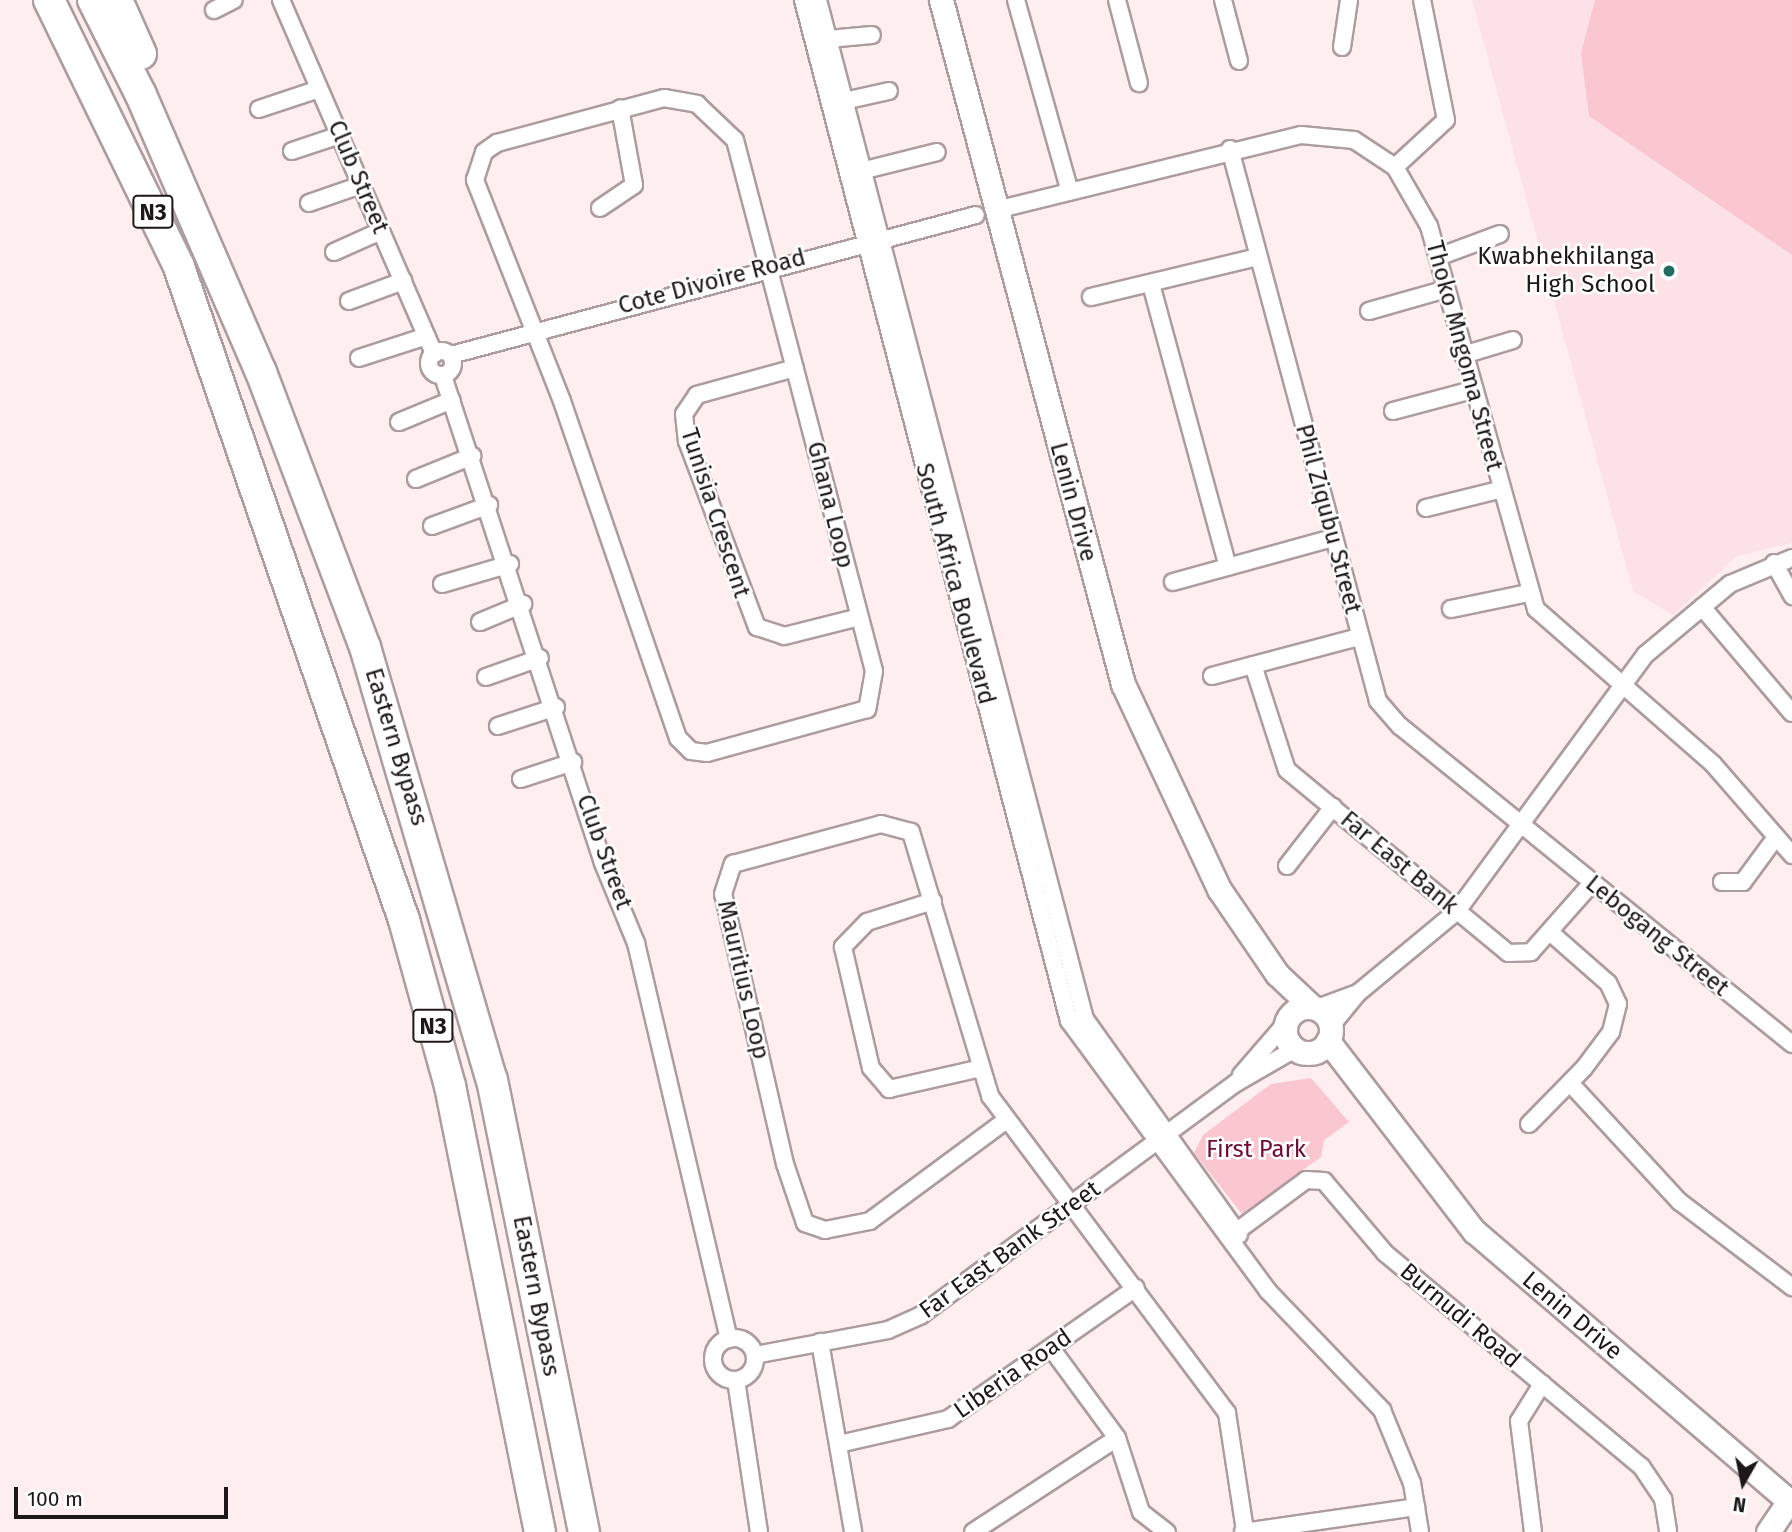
<!DOCTYPE html>
<style>
body{margin:0}
#map{position:relative;width:1792px;height:1532px;overflow:hidden;background:#feeef0;font-family:"Fira Sans",sans-serif}
div>[style]{position:absolute}
.built>*{inset:0;background:#fce2e7}
.green>*{inset:0;background:#fac6d0}
.roads{filter:drop-shadow(2px 0 #ac9c9f) drop-shadow(-2px 0 #ac9c9f) drop-shadow(0 2px #ac9c9f) drop-shadow(0 -2px #ac9c9f)}
.street>*{height:16px;margin:-8px;padding:0 8px;transform-origin:8px;border-radius:8px;background:#fff}
.street>.ring{margin:-8px;padding:0;box-sizing:content-box;background:none;border:16px solid #fff;border-radius:50%}
.secondary>*{height:23px;margin:-11.5px;padding:0 11.5px;transform-origin:11.5px;border-radius:11.5px;background:#fff}
.secondary>.ring{margin:-11.5px;padding:0;box-sizing:content-box;background:none;border:23px solid #fff;border-radius:50%}
.highway>*{height:30px;margin:-15px;padding:0 15px;transform-origin:15px;border-radius:15px;background:#fff}
.dots>*{width:19px;height:19px;translate:-50% -50%;box-sizing:border-box;border:4px solid #fff;border-radius:50%}
span{translate:-50% -50%;white-space:nowrap;text-align:center;line-height:1.15;-webkit-text-stroke:5px #fff;paint-order:stroke}
.shield-label span{padding:2px 5px;background:#fff;border:2px solid;border-radius:5px;-webkit-text-stroke-width:0}
.shield-label{font-size:23px;color:#1c1718;font-weight:700}
.street-label{font-size:24px;color:#1c1718}
.poi-label{font-size:24px;color:#1c1718}
.right{translate:-100% -50%;text-align:right}
.park-label{font-size:24px;color:#6f0a30}
.north{position:absolute;left:1708px;top:1448px;width:70px;height:70px;-webkit-text-stroke:5px #fff;paint-order:stroke;rotate:189deg;font-size:19px;font-weight:700;line-height:28px;text-align:center;color:#1c1718}
.north::after{content:'';display:block;margin:auto;width:24px;height:32px;background:#1c1718;clip-path:polygon(50% 0,100% 100%,50% 72%,0 100%)}
.scale{position:absolute;left:14px;top:1487px;width:214px;height:32px;box-sizing:border-box;border:4px solid #1c1718;border-top:0;padding-left:9px;font-size:21px;line-height:24px;white-space:nowrap;color:#1c1718;-webkit-text-stroke:5px #fff;paint-order:stroke}
</style>
<div id="map">
<div class="built">
<div style="clip-path:polygon(1472px 0,1792px 0,1792px 543px,1737px 556px,1673px 615px,1633px 591px)"></div>
</div>
<div class="green">
<div style="clip-path:polygon(1595px 0,1792px 0,1792px 255px,1589px 116px,1581px 53px)"></div>
<div style="clip-path:polygon(1311px 1078px,1349px 1122px,1324px 1140px,1321px 1157px,1242px 1214px,1194px 1153px,1203px 1135px,1271px 1084px)"></div>
</div>
<div class="roads">
<div class="street">
<div style="left:281px;top:0;width:386px;rotate:66.6deg"></div>
<div style="left:803px;top:0;width:1055px;rotate:75.4deg"></div>
<div style="left:1069px;top:1021px;width:335px;rotate:53.6deg"></div>
<div style="left:1268px;top:1291px;width:165px;rotate:46.2deg"></div>
<div style="left:1382px;top:1410px;width:79px;rotate:67.7deg"></div>
<div style="left:1412px;top:1483px;width:50px;rotate:80.7deg"></div>
<div style="left:818px;top:0;width:1053px;rotate:75.32deg"></div>
<div style="left:1085px;top:1019px;width:265px;rotate:54.5deg"></div>
<div style="left:1016px;top:0;width:199px;rotate:74.3deg"></div>
<div style="left:1117px;top:0;width:86px;rotate:75.2deg"></div>
<div style="left:1223px;top:0;width:63px;rotate:75.3deg"></div>
<div style="left:214px;top:10px;width:22px;rotate:-27deg"></div>
<div style="left:828px;top:39px;width:44px;rotate:-5.2deg"></div>
<div style="left:1342px;top:47px;width:48px;rotate:-81.5deg"></div>
<div style="left:664px;top:98px;width:34px;rotate:10deg"></div>
<div style="left:697px;top:104px;width:52px;rotate:43.5deg"></div>
<div style="left:735px;top:140px;width:549px;rotate:75.33deg"></div>
<div style="left:874px;top:671px;width:39px;rotate:100deg"></div>
<div style="left:867px;top:709px;width:166px;rotate:164.6deg"></div>
<div style="left:707px;top:753px;width:16px;rotate:-173deg"></div>
<div style="left:691px;top:751px;width:18px;rotate:-135deg"></div>
<div style="left:678px;top:738px;width:356px;rotate:-109deg"></div>
<div style="left:562px;top:401px;width:238px;rotate:-111.5deg"></div>
<div style="left:475px;top:180px;width:29px;rotate:-72deg"></div>
<div style="left:484px;top:152px;width:16px;rotate:-35deg"></div>
<div style="left:497px;top:143px;width:173px;rotate:-15.1deg"></div>
<div style="left:844px;top:101px;width:46px;rotate:-12.5deg"></div>
<div style="left:259px;top:109px;width:63px;rotate:-18.4deg"></div>
<div style="left:1230px;top:149px;width:571px;rotate:74.99deg"></div>
<div style="left:1378px;top:701px;width:33px;rotate:49deg"></div>
<div style="left:1400px;top:726px;width:505px;rotate:39.05deg"></div>
<div style="left:292px;top:151px;width:51px;rotate:-18.4deg"></div>
<div style="left:1395px;top:167px;width:69px;rotate:-42.7deg"></div>
<div style="left:1446px;top:120px;width:122px;rotate:-101.3deg"></div>
<div style="left:861px;top:171px;width:78px;rotate:-14deg"></div>
<div style="left:309px;top:203px;width:55px;rotate:-19.1deg"></div>
<div style="left:600px;top:208px;width:41px;rotate:-34.1deg"></div>
<div style="left:634px;top:185px;width:78px;rotate:-100.3deg"></div>
<div style="left:996px;top:210px;width:314px;rotate:-13.8deg"></div>
<div style="left:1301px;top:135px;width:53px;rotate:5.4deg"></div>
<div style="left:1354px;top:140px;width:49px;rotate:33.4deg"></div>
<div style="left:1395px;top:167px;width:68px;rotate:60deg"></div>
<div style="left:1429px;top:226px;width:398px;rotate:74.4deg"></div>
<div style="left:1536px;top:609px;width:235px;rotate:41.2deg"></div>
<div style="left:1713px;top:764px;width:121px;rotate:49deg"></div>
<div style="left:334px;top:252px;width:51px;rotate:-24.1deg"></div>
<div style="left:1438px;top:257px;width:66px;rotate:-20.4deg"></div>
<div style="left:1151px;top:284px;width:293px;rotate:74.8deg"></div>
<div style="left:1091px;top:297px;width:172px;rotate:-13.5deg"></div>
<div style="left:349px;top:301px;width:58px;rotate:-20.3deg"></div>
<div style="left:1369px;top:311px;width:80px;rotate:-15.9deg"></div>
<div class="ring" style="left:429px;top:351px;width:8px;height:8px"></div>
<div style="left:451px;top:355px;width:543px;rotate:-14.93deg"></div>
<div style="left:1463px;top:355px;width:52px;rotate:-16.7deg"></div>
<div style="left:359px;top:358px;width:71px;rotate:-17.9deg"></div>
<div style="left:795px;top:368px;width:102px;rotate:164.6deg"></div>
<div style="left:697px;top:395px;width:23px;rotate:124deg"></div>
<div style="left:684px;top:414px;width:27px;rotate:84deg"></div>
<div style="left:687px;top:441px;width:199px;rotate:69.4deg"></div>
<div style="left:757px;top:627px;width:28px;rotate:18deg"></div>
<div style="left:784px;top:636px;width:77px;rotate:-14.2deg"></div>
<div style="left:443px;top:376px;width:513px;rotate:71.81deg"></div>
<div style="left:603px;top:863px;width:87px;rotate:67.6deg"></div>
<div style="left:636px;top:943px;width:407px;rotate:76.8deg"></div>
<div style="left:1393px;top:411px;width:82px;rotate:-14.9deg"></div>
<div style="left:399px;top:422px;width:57px;rotate:-22.5deg"></div>
<div style="left:416px;top:479px;width:61px;rotate:-22.3deg"></div>
<div style="left:1426px;top:508px;width:75px;rotate:-13.9deg"></div>
<div style="left:432px;top:526px;width:61px;rotate:-20.2deg"></div>
<div style="left:1774px;top:563px;width:38px;rotate:61deg"></div>
<div style="left:1173px;top:582px;width:166px;rotate:-15.4deg"></div>
<div style="left:442px;top:584px;width:71px;rotate:-16.4deg"></div>
<div style="left:1702px;top:607px;width:139px;rotate:49.7deg"></div>
<div style="left:1451px;top:609px;width:79px;rotate:-11.7deg"></div>
<div style="left:480px;top:622px;width:47px;rotate:-22.7deg"></div>
<div style="left:1253px;top:665px;width:110px;rotate:72.1deg"></div>
<div style="left:1287px;top:770px;width:287px;rotate:39.6deg"></div>
<div style="left:1508px;top:953px;width:23px;rotate:-2deg"></div>
<div style="left:1531px;top:952px;width:92px;rotate:-48.5deg"></div>
<div style="left:1212px;top:676px;width:152px;rotate:-14.9deg"></div>
<div style="left:486px;top:677px;width:57px;rotate:-19.4deg"></div>
<div style="left:498px;top:726px;width:61px;rotate:-18.1deg"></div>
<div style="left:521px;top:779px;width:55px;rotate:-18.1deg"></div>
<div style="left:1287px;top:866px;width:75px;rotate:-52.1deg"></div>
<div style="left:1722px;top:882px;width:21px"></div>
<div style="left:1743px;top:882px;width:56px;rotate:-53.7deg"></div>
<div style="left:933px;top:901px;width:69px;rotate:162.3deg"></div>
<div style="left:867px;top:922px;width:35px;rotate:134deg"></div>
<div style="left:843px;top:947px;width:124px;rotate:77deg"></div>
<div style="left:871px;top:1068px;width:28px;rotate:49deg"></div>
<div style="left:889px;top:1089px;width:90px;rotate:-12.8deg"></div>
<div style="left:1317px;top:1008px;width:44px;rotate:-20.1deg"></div>
<div style="left:1358px;top:993px;width:129px;rotate:-39.6deg"></div>
<div style="left:1457px;top:911px;width:318px;rotate:-53.7deg"></div>
<div style="left:1645px;top:655px;width:111px;rotate:-39.9deg"></div>
<div style="left:1730px;top:584px;width:67px;rotate:-22.8deg"></div>
<div style="left:1331px;top:1026px;width:43px;rotate:-50.7deg"></div>
<div style="left:1241px;top:1075px;width:69px;rotate:-49.1deg"></div>
<div style="left:1570px;top:1083px;width:162px;rotate:47.3deg"></div>
<div style="left:1680px;top:1202px;width:141px;rotate:37.2deg"></div>
<div style="left:1005px;top:1121px;width:168px;rotate:143.5deg"></div>
<div style="left:870px;top:1221px;width:46px;rotate:168.7deg"></div>
<div style="left:825px;top:1230px;width:21px;rotate:-161deg"></div>
<div style="left:805px;top:1223px;width:62px;rotate:-108.7deg"></div>
<div style="left:785px;top:1164px;width:277px;rotate:-102.9deg"></div>
<div style="left:723px;top:894px;width:32px;rotate:-72deg"></div>
<div style="left:733px;top:864px;width:153px;rotate:-15.1deg"></div>
<div style="left:881px;top:824px;width:31px;rotate:15deg"></div>
<div style="left:911px;top:832px;width:276px;rotate:73.3deg"></div>
<div style="left:990px;top:1096px;width:396px;rotate:53.2deg"></div>
<div style="left:1227px;top:1413px;width:119px;rotate:81.3deg"></div>
<div style="left:1529px;top:1124px;width:78px;rotate:-45.5deg"></div>
<div style="left:1584px;top:1068px;width:45px;rotate:-53.1deg"></div>
<div style="left:1611px;top:1032px;width:29px;rotate:-76deg"></div>
<div style="left:1618px;top:1004px;width:23px;rotate:-115deg"></div>
<div style="left:1608px;top:983px;width:77px;rotate:-138.7deg"></div>
<div style="left:1229px;top:1237px;width:96px;rotate:-36.5deg"></div>
<div style="left:1306px;top:1180px;width:18px;rotate:3deg"></div>
<div style="left:1324px;top:1181px;width:94px;rotate:49.7deg"></div>
<div style="left:1385px;top:1253px;width:333px;rotate:39.8deg"></div>
<div style="left:1641px;top:1466px;width:40px;rotate:56deg"></div>
<div style="left:1663px;top:1499px;width:33px;rotate:81deg"></div>
<div class="ring" style="left:713px;top:1338px;width:26px;height:26px"></div>
<div style="left:820px;top:1342px;width:193px;rotate:80.1deg"></div>
<div style="left:1051px;top:1348px;width:112px;rotate:53.7deg"></div>
<div style="left:1117px;top:1438px;width:78px;rotate:72deg"></div>
<div style="left:1141px;top:1512px;width:33px;rotate:38deg"></div>
<div style="left:755px;top:1355px;width:135px;rotate:-10.6deg"></div>
<div style="left:888px;top:1330px;width:36px;rotate:-24deg"></div>
<div style="left:921px;top:1315px;width:391px;rotate:-36.4deg"></div>
<div style="left:1236px;top:1083px;width:68px;rotate:-30deg"></div>
<div style="left:736px;top:1380px;width:154px;rotate:81.4deg"></div>
<div style="left:839px;top:1444px;width:112px;rotate:-12.9deg"></div>
<div style="left:948px;top:1419px;width:229px;rotate:-34.9deg"></div>
<div style="left:973px;top:1532px;width:172px;rotate:-33.1deg"></div>
<div style="left:1243px;top:1532px;width:175px;rotate:-8.2deg"></div>
<div style="left:1533px;top:1532px;width:112px;rotate:-97.2deg"></div>
<div style="left:1519px;top:1421px;width:44px;rotate:-58.1deg"></div>
</div>
<div class="secondary">
<div style="left:941px;top:0;width:708px;rotate:75.1deg"></div>
<div style="left:1123px;top:684px;width:226px;rotate:64.9deg"></div>
<div style="left:1219px;top:889px;width:103px;rotate:55.7deg"></div>
<div style="left:1277px;top:974px;width:48px;rotate:43.3deg"></div>
<div class="ring" style="left:1285px;top:1007px;width:23px;height:23px"></div>
<div style="left:1328px;top:1041px;width:240px;rotate:52.5deg"></div>
<div style="left:1474px;top:1231px;width:419px;rotate:40.6deg"></div>
<div style="left:1768px;top:1532px;width:37px;rotate:-56deg"></div>
</div>
<div class="highway">
<div style="left:49px;top:0;width:297px;rotate:64deg"></div>
<div style="left:179px;top:267px;width:691px;rotate:70.99deg"></div>
<div style="left:404px;top:920px;width:172px;rotate:74.5deg"></div>
<div style="left:450px;top:1086px;width:455px;rotate:78.6deg"></div>
<div style="left:93px;top:0;width:106px;rotate:63.2deg"></div>
<div style="left:141px;top:95px;width:302px;rotate:66.6deg"></div>
<div style="left:261px;top:372px;width:294px;rotate:69.3deg"></div>
<div style="left:365px;top:647px;width:451px;rotate:73.7deg"></div>
<div style="left:492px;top:1080px;width:461px;rotate:78.5deg"></div>
<div style="left:117px;top:0;width:59px;rotate:66deg"></div>
</div>
</div>
<div class="dots">
<div style="left:1669px;top:271px;background:#226c65"></div>
</div>
<div class="shield-label">
<span style="left:153px;top:212px">N3</span>
<span style="left:433px;top:1026px">N3</span>
</div>
<div class="street-label">
<span style="left:358px;top:177px;rotate:67deg">Club Street</span>
<span style="left:712px;top:282px;rotate:-15deg">Cote Divoire Road</span>
<span style="left:1464px;top:356px;rotate:75deg">Thoko Mngoma Street</span>
<span style="left:1073px;top:502px;rotate:75deg">Lenin Drive</span>
<span style="left:830px;top:505px;rotate:76deg">Ghana Loop</span>
<span style="left:715px;top:513px;rotate:72deg">Tunisia Crescent</span>
<span style="left:1328px;top:519px;rotate:75deg">Phil Ziqubu Street</span>
<span style="left:955px;top:584px;rotate:75deg">South Africa Boulevard</span>
<span style="left:396px;top:747px;rotate:73deg">Eastern Bypass</span>
<span style="left:604px;top:852px;rotate:70deg">Club Street</span>
<span style="left:1399px;top:863px;rotate:40deg">Far East Bank</span>
<span style="left:1657px;top:936px;rotate:39deg">Lebogang Street</span>
<span style="left:743px;top:980px;rotate:77deg">Mauritius Loop</span>
<span style="left:1010px;top:1250px;rotate:-36deg">Far East Bank Street</span>
<span style="left:536px;top:1296px;rotate:79deg">Eastern Bypass</span>
<span style="left:1460px;top:1316px;rotate:40deg">Burnudi Road</span>
<span style="left:1572px;top:1316px;rotate:40deg">Lenin Drive</span>
<span style="left:1013px;top:1374px;rotate:-35deg">Liberia Road</span>
</div>
<div class="poi-label">
<span class="right" style="left:1655px;top:271px">Kwabhekhilanga<br>High School</span>
</div>
<div class="park-label">
<span style="left:1256px;top:1150px">First Park</span>
</div>
<div class="north">N</div>
<div class="scale">100 m</div>
</div>
